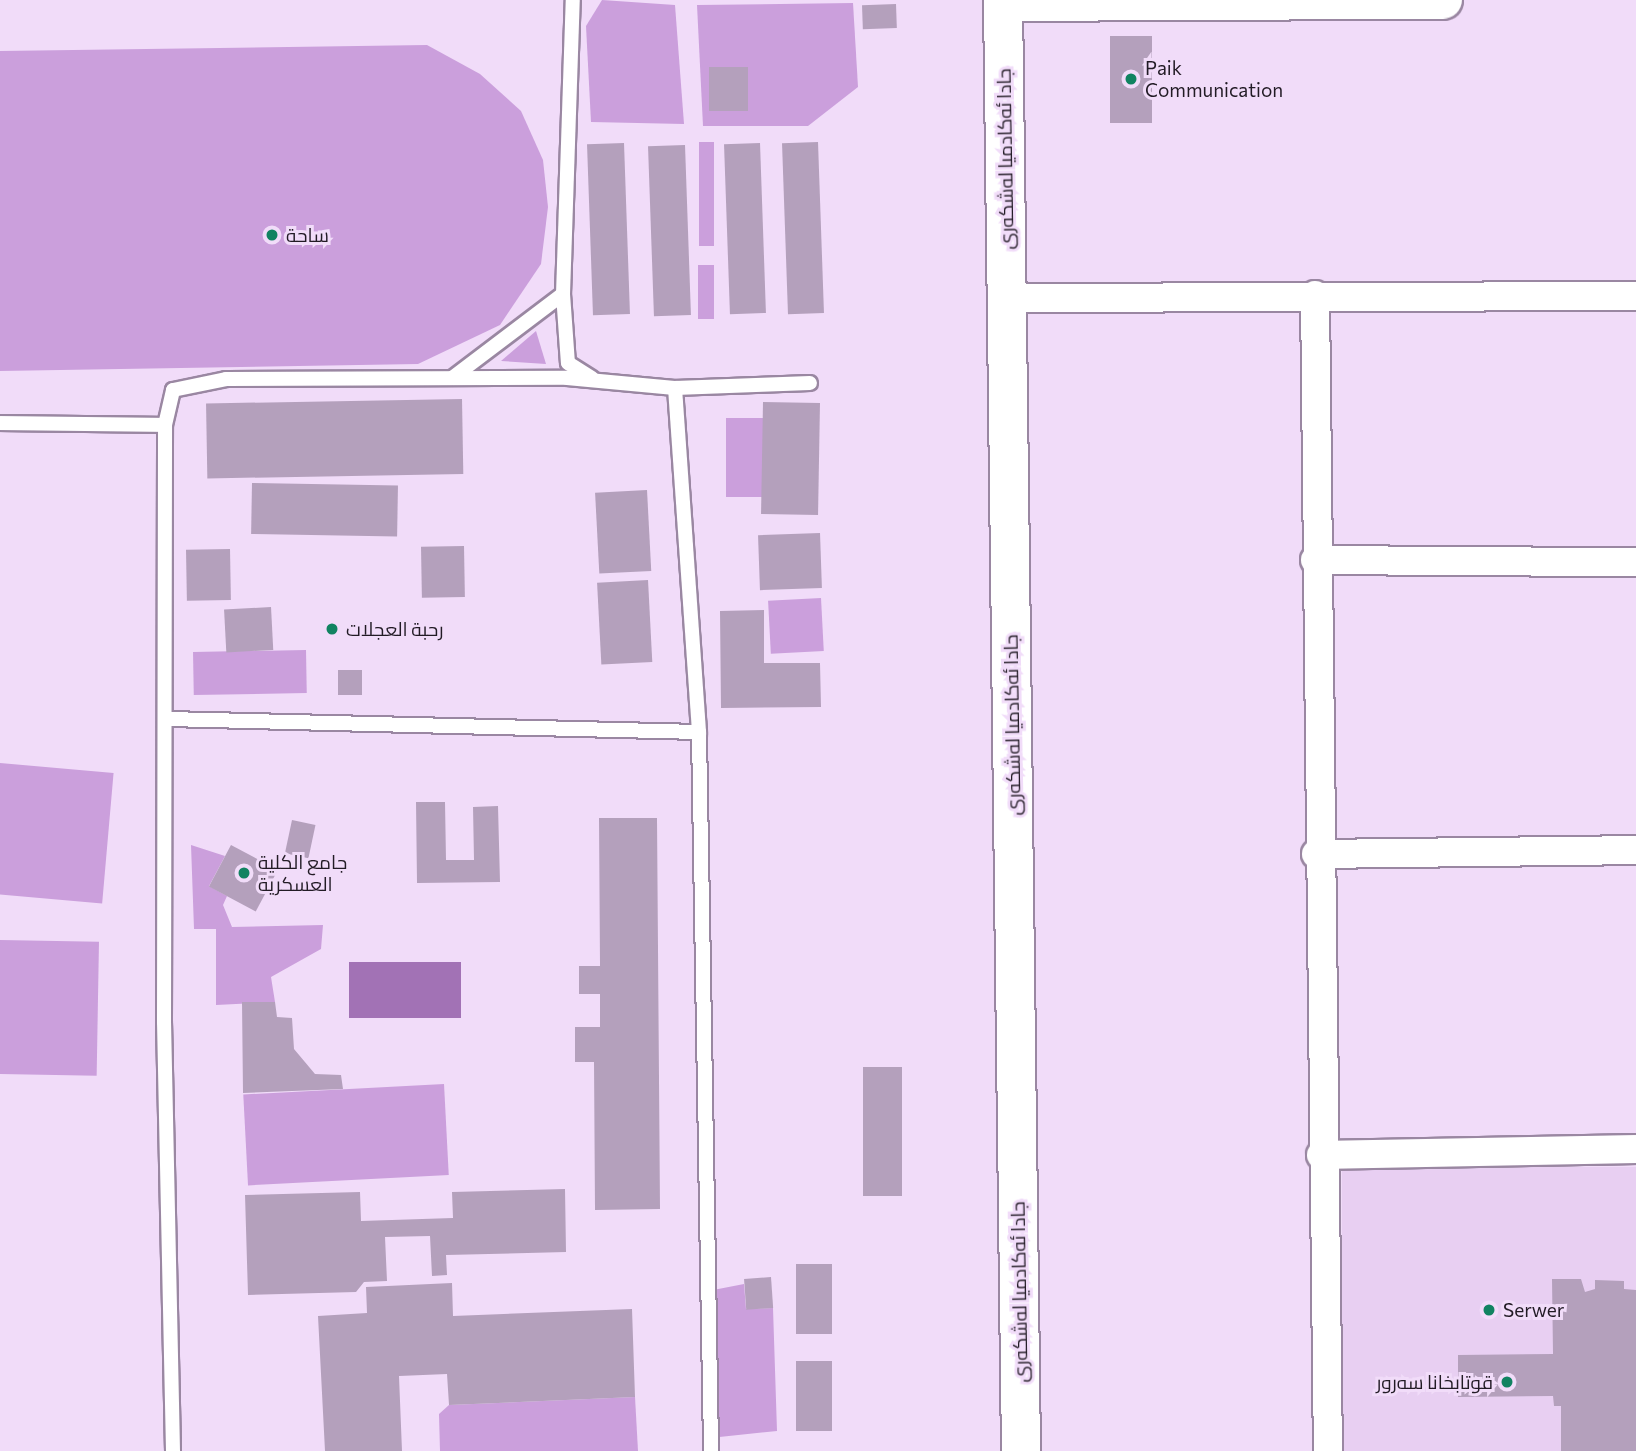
<!DOCTYPE html>
<meta charset="utf-8">
<style>
body{margin:0}
#map{position:relative;width:1636px;height:1451px;overflow:hidden;background:#f1dcf9;font-family:Commissioner,Cairo,sans-serif}
div>[style]{position:absolute}
.built>*{inset:0;background:#e8cff2;transform-origin:0 0}
.green>*{inset:0;background:#cb9fdc;transform-origin:0 0}
.water>*{inset:0;background:#a272b5;transform-origin:0 0}
.building>*{inset:0;background:#b4a0bc;transform-origin:0 0}
.roads{filter:drop-shadow(2px 0 #9a87a2) drop-shadow(-2px 0 #9a87a2) drop-shadow(0 2px #9a87a2) drop-shadow(0 -2px #9a87a2)}
.lane>*{height:14px;margin:-7px;padding:0 7px;transform-origin:7px;border-radius:7px;background:#fff}
.street>*{height:28px;margin:-14px;padding:0 14px;transform-origin:14px;border-radius:14px;background:#fff}
.secondary>*{height:38px;margin:-19px;padding:0 19px;transform-origin:19px;border-radius:19px;background:#fff}
.dots>*{width:19px;height:19px;translate:-50% -50%;box-sizing:border-box;border:4px solid #f1dcf9;border-radius:50%}
span{translate:-50% -50%;white-space:nowrap;text-align:center;line-height:1.15;-webkit-text-stroke:6px #f1dcf9;paint-order:stroke}
.poi-label{font-size:19px;color:#221b25}
.left{translate:0 -50%;text-align:left}
.right{translate:-100% -50%;text-align:right}
.street-label{font-size:19px;color:#221b25}
</style>
<div id="map">
<div class="built">
<div style="left:1636px;top:1167px;width:284px;height:294px;rotate:90deg"></div>
</div>
<div class="green">
<div style="clip-path:polygon(602px 0,675px 5px,684px 124px,591px 122px,586px 26px)"></div>
<div style="clip-path:polygon(853px 3px,858px 87px,808px 126px,703px 126px,697px 5px)"></div>
<div style="clip-path:polygon(427px 45px,480px 74px,521px 111px,543px 160px,548px 207px,541px 264px,500px 325px,418px 364px,0 371px,0 51px)"></div>
<div style="left:699px;top:142px;width:15px;height:104px"></div>
<div style="left:698px;top:265px;width:16px;height:54px"></div>
<div style="clip-path:polygon(536px 331px,546px 364px,501px 361px)"></div>
<div style="left:763px;top:418px;width:79px;height:37px;rotate:90deg"></div>
<div style="left:821px;top:598px;width:53px;height:53px;rotate:87deg"></div>
<div style="left:306px;top:650px;width:43px;height:113px;rotate:89deg"></div>
<div style="left:0;top:763px;width:114px;height:131px;rotate:5deg"></div>
<div style="clip-path:polygon(191px 845px,225px 856px,209px 886px,227px 896px,223px 905px,232px 927px,323px 925px,321px 949px,271px 977px,275px 1002px,216px 1005px,216px 929px,194px 929px)"></div>
<div style="left:0;top:940px;width:99px;height:134px;rotate:1deg"></div>
<div style="left:444px;top:1084px;width:91px;height:201px;rotate:87deg"></div>
<div style="clip-path:polygon(744px 1284px,746px 1309px,773px 1308px,777px 1431px,710px 1438px,708px 1291px)"></div>
<div style="clip-path:polygon(635px 1397px,638px 1451px,440px 1451px,439px 1414px,449px 1405px)"></div>
</div>
<div class="water">
<div style="left:461px;top:962px;width:56px;height:112px;rotate:90deg"></div>
</div>
<div class="building">
<div style="left:896px;top:4px;width:24px;height:34px;rotate:88deg"></div>
<div style="left:1110px;top:36px;width:42px;height:87px"></div>
<div style="left:709px;top:67px;width:39px;height:44px"></div>
<div style="left:818px;top:142px;width:171px;height:36px;rotate:88deg"></div>
<div style="left:624px;top:143px;width:171px;height:37px;rotate:88deg"></div>
<div style="left:760px;top:143px;width:170px;height:36px;rotate:88deg"></div>
<div style="left:685px;top:145px;width:170px;height:37px;rotate:88deg"></div>
<div style="left:462px;top:399px;width:75px;height:256px;rotate:89deg"></div>
<div style="left:763px;top:402px;width:57px;height:112px;rotate:1deg"></div>
<div style="left:252px;top:483px;width:146px;height:51px;rotate:1deg"></div>
<div style="left:647px;top:490px;width:81px;height:52px;rotate:87deg"></div>
<div style="left:820px;top:533px;width:55px;height:62px;rotate:88deg"></div>
<div style="left:464px;top:546px;width:51px;height:43px;rotate:89deg"></div>
<div style="left:230px;top:549px;width:51px;height:44px;rotate:89deg"></div>
<div style="left:648px;top:580px;width:82px;height:51px;rotate:87deg"></div>
<div style="left:271px;top:607px;width:43px;height:47px;rotate:87deg"></div>
<div style="clip-path:polygon(764px 610px,764px 663px,820px 663px,821px 707px,721px 708px,720px 611px)"></div>
<div style="left:338px;top:670px;width:24px;height:25px"></div>
<div style="clip-path:polygon(416px 802px,445px 802px,446px 860px,474px 860px,473px 807px,498px 806px,500px 882px,417px 883px)"></div>
<div style="clip-path:polygon(599px 818px,657px 818px,660px 1209px,595px 1210px,594px 1062px,575px 1062px,575px 1027px,600px 1027px,600px 994px,579px 994px,579px 966px,600px 966px)"></div>
<div style="left:292px;top:820px;width:24px;height:34px;rotate:12deg"></div>
<div style="left:231px;top:845px;width:53px;height:47px;rotate:28deg"></div>
<div style="clip-path:polygon(242px 1002px,275px 1002px,277px 1017px,292px 1018px,294px 1049px,315px 1074px,341px 1075px,343px 1089px,243px 1093px)"></div>
<div style="left:863px;top:1067px;width:39px;height:129px"></div>
<div style="clip-path:polygon(565px 1189px,566px 1252px,446px 1255px,447px 1275px,432px 1276px,430px 1236px,385px 1237px,387px 1281px,364px 1282px,356px 1292px,248px 1295px,245px 1195px,360px 1192px,361px 1221px,453px 1218px,452px 1192px)"></div>
<div style="left:796px;top:1264px;width:36px;height:70px"></div>
<div style="left:771px;top:1277px;width:31px;height:27px;rotate:86deg"></div>
<div style="clip-path:polygon(1552px 1279px,1581px 1279px,1585px 1292px,1595px 1289px,1595px 1280px,1624px 1281px,1624px 1289px,1636px 1290px,1636px 1451px,1561px 1451px,1561px 1406px,1554px 1406px,1553px 1396px,1458px 1397px,1458px 1355px,1553px 1354px)"></div>
<div style="clip-path:polygon(452px 1283px,453px 1316px,632px 1309px,635px 1397px,449px 1405px,447px 1374px,399px 1376px,402px 1451px,325px 1451px,318px 1316px,367px 1313px,366px 1287px)"></div>
<div style="left:796px;top:1361px;width:36px;height:70px"></div>
</div>
<div class="roads">
<div class="lane">
<div style="left:563px;top:294px;width:69px;rotate:85.9deg"></div>
<div style="left:568px;top:363px;width:28px;rotate:32deg"></div>
<div style="left:452px;top:378px;width:139px;rotate:-37.1deg"></div>
<div style="left:563px;top:294px;width:294px;rotate:-88.1deg"></div>
<div style="left:675px;top:388px;width:345px;rotate:86deg"></div>
<div style="left:699px;top:732px;width:719px;rotate:89.04deg"></div>
<div style="left:0;top:423px;width:165px;rotate:0.7deg"></div>
<div style="left:167px;top:719px;width:532px;rotate:1.4deg"></div>
<div style="left:173px;top:1451px;width:429px;rotate:-91.2deg"></div>
<div style="left:164px;top:1022px;width:597px;rotate:-89.9deg"></div>
<div style="left:165px;top:425px;width:36px;rotate:-77deg"></div>
<div style="left:173px;top:390px;width:54px;rotate:-11.7deg"></div>
<div style="left:226px;top:379px;width:341px;rotate:-0.2deg"></div>
<div style="left:567px;top:378px;width:108px;rotate:5.3deg"></div>
<div style="left:675px;top:388px;width:135px;rotate:-2.1deg"></div>
</div>
<div class="street">
<div style="left:1315px;top:295px;width:1156px;rotate:89.36deg"></div>
<div style="left:1007px;top:298px;width:629px;rotate:-0.18deg"></div>
<div style="left:1315px;top:560px;width:321px;rotate:0.4deg"></div>
<div style="left:1316px;top:854px;width:320px;rotate:-0.7deg"></div>
<div style="left:1321px;top:1155px;width:315px;rotate:-1.1deg"></div>
</div>
<div class="secondary">
<div style="left:1003px;top:0;width:1451px;rotate:89.29deg"></div>
<div style="left:1003px;top:2px;width:440px;rotate:-0.3deg"></div>
</div>
</div>
<div class="dots">
<div style="left:1131px;top:79px;background:#118361"></div>
<div style="left:272px;top:235px;background:#118361"></div>
<div style="left:332px;top:629px;background:#118361"></div>
<div style="left:244px;top:873px;background:#118361"></div>
<div style="left:1489px;top:1310px;background:#118361"></div>
<div style="left:1507px;top:1382px;background:#118361"></div>
</div>
<div class="poi-label">
<span class="left" style="left:1145px;top:79px">Paik<br>Communication</span>
<span class="left" style="left:286px;top:235px">ساحة</span>
<span class="left" style="left:346px;top:629px">رحبة العجلات</span>
<span class="left" style="left:258px;top:873px">جامع الكلية<br>العسكرية</span>
<span class="left" style="left:1503px;top:1310px">Serwer</span>
<span class="right" style="left:1493px;top:1382px">قوتابخانا سه‌رور</span>
</div>
<div class="street-label">
<span style="left:1005px;top:159px;rotate:-91deg">جادا ئه‌كادميا له‌شكه‌رى</span>
<span style="left:1012px;top:725px;rotate:-91deg">جادا ئه‌كادميا له‌شكه‌رى</span>
<span style="left:1019px;top:1292px;rotate:-91deg">جادا ئه‌كادميا له‌شكه‌رى</span>
</div>
</div>
